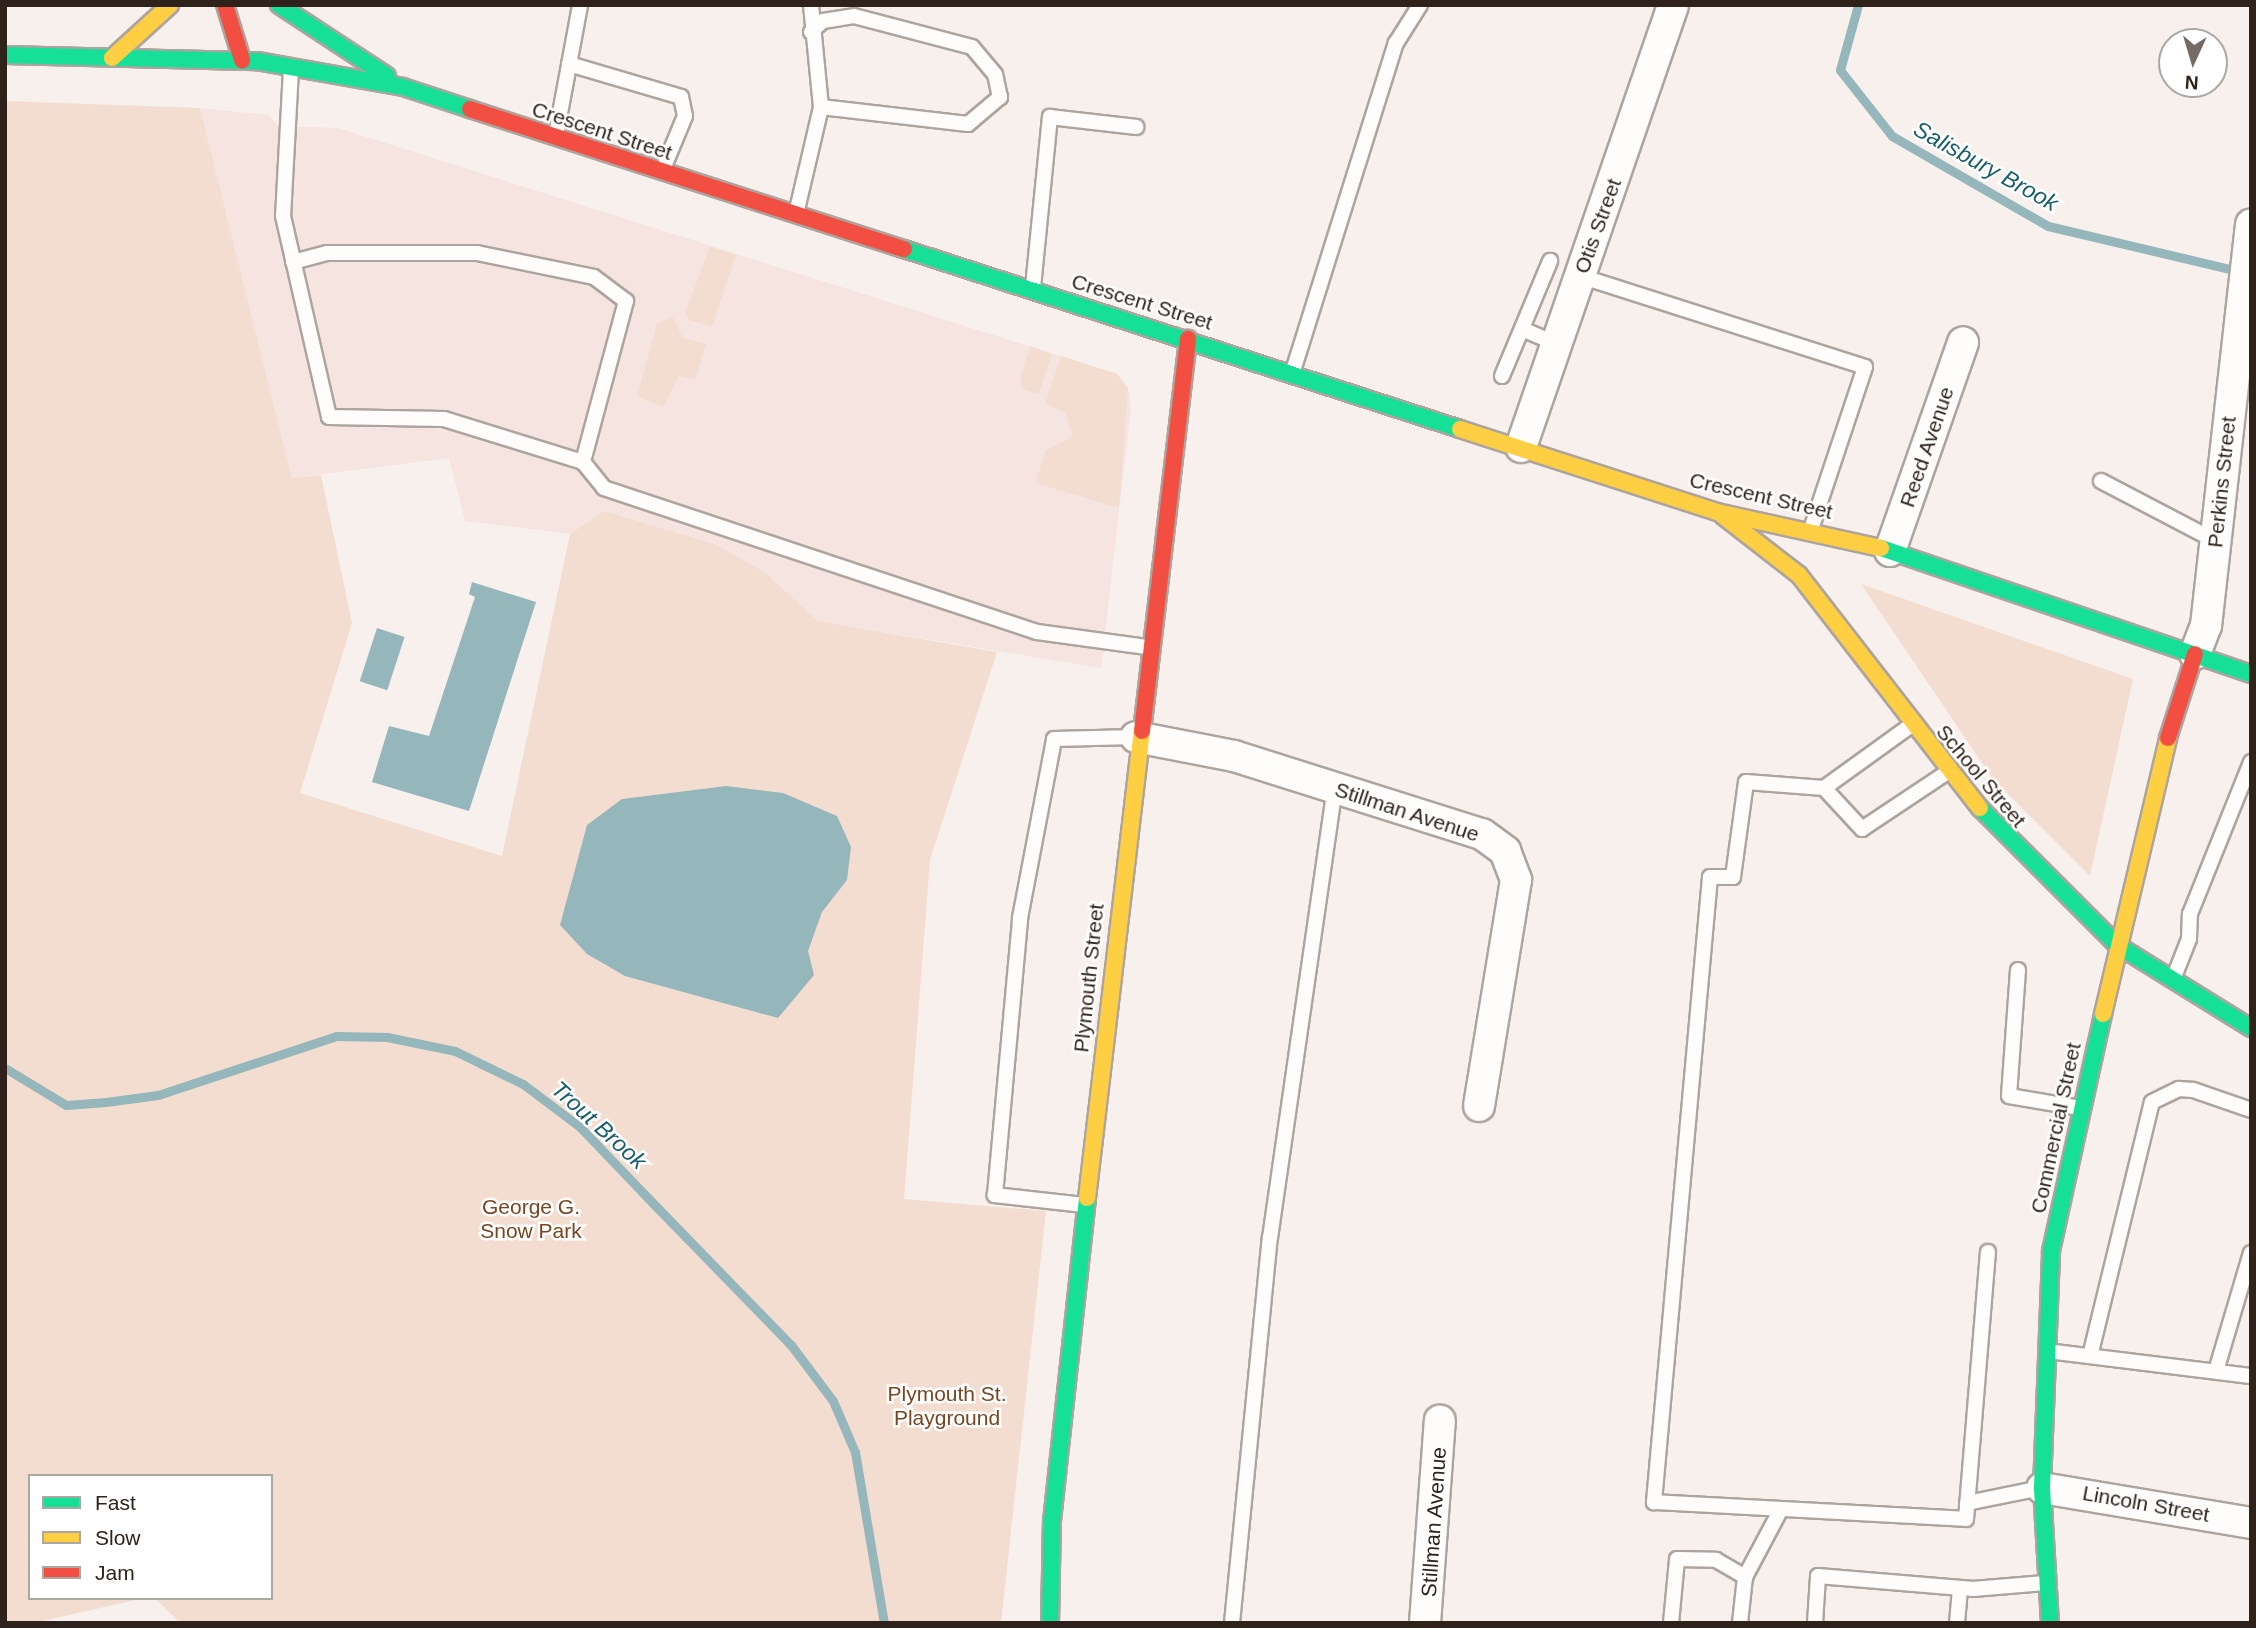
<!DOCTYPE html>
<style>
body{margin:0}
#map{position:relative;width:2256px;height:1628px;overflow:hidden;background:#f8f0ec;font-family:Helvetica,sans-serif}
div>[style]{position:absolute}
.education>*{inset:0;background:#f6e4e1}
.green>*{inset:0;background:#f3ddd0}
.water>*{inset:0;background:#95b6bb;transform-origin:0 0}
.stream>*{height:9px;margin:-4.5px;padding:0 4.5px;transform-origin:4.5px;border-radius:4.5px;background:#95b6bb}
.roads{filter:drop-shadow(2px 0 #ada49e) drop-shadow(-2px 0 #ada49e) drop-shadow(0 2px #ada49e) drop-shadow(0 -2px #ada49e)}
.lane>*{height:14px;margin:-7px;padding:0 7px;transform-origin:7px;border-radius:7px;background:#fefdfc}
.street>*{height:30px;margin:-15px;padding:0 15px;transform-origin:15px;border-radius:15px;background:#fefdfc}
.fast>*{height:16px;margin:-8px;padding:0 8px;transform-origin:8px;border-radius:8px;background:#16e098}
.slow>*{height:16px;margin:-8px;padding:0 8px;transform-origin:8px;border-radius:8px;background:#ffcf43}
.jam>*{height:16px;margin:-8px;padding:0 8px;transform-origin:8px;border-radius:8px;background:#f24e42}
span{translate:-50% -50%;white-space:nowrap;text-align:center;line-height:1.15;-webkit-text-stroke:5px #fff;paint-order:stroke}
.street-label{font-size:21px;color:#2e221a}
.park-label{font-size:21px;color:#784520}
.water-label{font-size:23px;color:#185f6a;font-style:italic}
.frame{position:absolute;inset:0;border:7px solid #2e221a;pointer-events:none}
.legend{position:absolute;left:28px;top:1474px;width:245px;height:126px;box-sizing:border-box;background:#fff;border:2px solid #aba7a3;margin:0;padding:9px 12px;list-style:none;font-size:21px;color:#2e221a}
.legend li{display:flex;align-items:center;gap:14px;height:35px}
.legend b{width:35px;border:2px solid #aba7a3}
.north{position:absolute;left:2158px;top:28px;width:70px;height:70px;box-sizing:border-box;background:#fff;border:2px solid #aba7a3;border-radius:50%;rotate:184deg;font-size:19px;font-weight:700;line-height:28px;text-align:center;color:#2e221a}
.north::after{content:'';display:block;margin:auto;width:24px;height:32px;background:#756a64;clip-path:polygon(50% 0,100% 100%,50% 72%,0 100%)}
</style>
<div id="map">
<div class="education">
<div style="clip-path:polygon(200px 108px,268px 115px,278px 126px,338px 128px,1117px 374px,1128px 388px,1131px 408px,1101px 668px,818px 621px,767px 574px,604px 511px,570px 534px,465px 521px,449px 458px,292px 478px)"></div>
</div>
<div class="green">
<div style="clip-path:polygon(5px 101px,200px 108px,292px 478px,321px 475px,352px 623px,300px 793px,502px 856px,570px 534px,604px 511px,717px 545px,767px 574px,818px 621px,997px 652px,930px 860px,904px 1199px,1046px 1211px,1001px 1623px,180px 1623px,155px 1598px,271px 1598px,271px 1476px,30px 1476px,30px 1598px,144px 1598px,34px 1623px,5px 1623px)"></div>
<div style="clip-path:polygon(710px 247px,736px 255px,712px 327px,689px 320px,685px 312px)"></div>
<div style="clip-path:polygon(672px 316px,683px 338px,706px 344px,695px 380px,679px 376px,663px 407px,637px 396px,657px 324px)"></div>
<div style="clip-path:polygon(1030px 346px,1052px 354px,1039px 394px,1023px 389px,1020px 380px)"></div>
<div style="clip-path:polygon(1061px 356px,1117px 374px,1128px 388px,1119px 508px,1036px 483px,1045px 451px,1073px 436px,1065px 412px,1045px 404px)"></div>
<div style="clip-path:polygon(1861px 584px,2133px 679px,2090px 876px,1993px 779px)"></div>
</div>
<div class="water">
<div style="clip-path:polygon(472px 582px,536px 602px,469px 811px,372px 782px,389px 726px,429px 736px,475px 597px,469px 594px)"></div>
<div style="left:377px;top:628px;width:29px;height:56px;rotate:18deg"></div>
<div style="clip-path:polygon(726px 786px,783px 793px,837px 816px,851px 847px,847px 880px,822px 912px,808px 951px,814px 975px,778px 1018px,625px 976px,587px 954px,560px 925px,587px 825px,622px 799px)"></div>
</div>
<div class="stream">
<div style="left:1858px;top:5px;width:67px;rotate:105.5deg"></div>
<div style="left:1840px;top:70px;width:84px;rotate:51.8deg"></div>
<div style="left:1892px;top:136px;width:180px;rotate:30deg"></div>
<div style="left:2048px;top:226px;width:199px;rotate:13.3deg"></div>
<div style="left:5px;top:1068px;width:71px;rotate:31.2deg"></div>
<div style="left:66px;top:1105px;width:40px;rotate:-4.3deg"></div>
<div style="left:106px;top:1102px;width:52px;rotate:-7.7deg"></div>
<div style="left:158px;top:1095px;width:188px;rotate:-18.3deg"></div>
<div style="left:336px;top:1036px;width:51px;rotate:1.1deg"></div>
<div style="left:387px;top:1037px;width:69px;rotate:11.6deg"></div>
<div style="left:455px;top:1051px;width:76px;rotate:25.9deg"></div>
<div style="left:523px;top:1084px;width:71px;rotate:37deg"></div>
<div style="left:580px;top:1127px;width:94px;rotate:46.3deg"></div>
<div style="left:645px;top:1195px;width:209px;rotate:45.8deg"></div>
<div style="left:791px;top:1345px;width:70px;rotate:53.1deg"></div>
<div style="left:833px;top:1401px;width:56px;rotate:66.7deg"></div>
<div style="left:855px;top:1452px;width:173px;rotate:80.4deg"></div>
</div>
<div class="roads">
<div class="lane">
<div style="left:811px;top:32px;width:16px;rotate:-43deg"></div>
<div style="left:823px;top:21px;width:31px;rotate:-9deg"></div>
<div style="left:854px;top:16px;width:122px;rotate:14.7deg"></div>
<div style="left:972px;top:47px;width:35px;rotate:50deg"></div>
<div style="left:995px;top:74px;width:24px;rotate:78deg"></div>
<div style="left:1000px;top:97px;width:42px;rotate:139.8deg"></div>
<div style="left:968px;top:124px;width:148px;rotate:-173.4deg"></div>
<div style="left:569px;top:64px;width:117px;rotate:16.4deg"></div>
<div style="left:681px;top:97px;width:19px;rotate:78deg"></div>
<div style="left:685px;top:116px;width:57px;rotate:112.5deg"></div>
<div style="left:291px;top:69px;width:147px;rotate:93.1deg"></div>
<div style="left:283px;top:216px;width:206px;rotate:77.1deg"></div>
<div style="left:329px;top:417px;width:115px;rotate:1deg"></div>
<div style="left:444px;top:419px;width:145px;rotate:17.2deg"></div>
<div style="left:583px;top:462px;width:33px;rotate:51deg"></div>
<div style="left:604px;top:488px;width:456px;rotate:18.4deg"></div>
<div style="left:1037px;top:632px;width:111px;rotate:7.8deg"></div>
<div style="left:556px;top:135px;width:132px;rotate:-79.5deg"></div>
<div style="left:796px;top:214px;width:110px;rotate:-76.8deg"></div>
<div style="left:821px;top:107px;width:102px;rotate:-95.6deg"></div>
<div style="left:293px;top:262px;width:35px;rotate:-15deg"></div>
<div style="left:327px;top:253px;width:150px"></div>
<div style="left:477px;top:253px;width:119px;rotate:11.6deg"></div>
<div style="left:594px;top:277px;width:40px;rotate:37deg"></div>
<div style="left:626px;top:301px;width:167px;rotate:105deg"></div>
<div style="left:1580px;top:276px;width:299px;rotate:17.7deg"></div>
<div style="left:1865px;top:367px;width:171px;rotate:108.4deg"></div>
<div style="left:1033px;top:287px;width:171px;rotate:-84.3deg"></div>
<div style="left:1050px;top:117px;width:87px;rotate:6.6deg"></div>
<div style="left:1522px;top:329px;width:38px;rotate:23deg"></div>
<div style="left:1293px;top:371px;width:344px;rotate:-72.6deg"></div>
<div style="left:1396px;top:43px;width:45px;rotate:-57.7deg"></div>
<div style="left:1502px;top:376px;width:125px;rotate:-67.3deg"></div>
<div style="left:2101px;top:481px;width:130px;rotate:27.6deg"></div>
<div style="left:1910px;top:726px;width:106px;rotate:144.2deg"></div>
<div style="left:1824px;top:788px;width:78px;rotate:-175.6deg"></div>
<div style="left:1746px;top:782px;width:96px;rotate:97.8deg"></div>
<div style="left:1733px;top:877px;width:23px;rotate:180deg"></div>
<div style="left:1710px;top:877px;width:628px;rotate:95.12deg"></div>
<div style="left:1654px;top:1502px;width:312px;rotate:3.1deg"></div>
<div style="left:1966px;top:1519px;width:268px;rotate:-85.3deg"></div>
<div style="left:1824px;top:788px;width:56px;rotate:47.2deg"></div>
<div style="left:1862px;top:829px;width:101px;rotate:-33.7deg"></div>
<div style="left:2018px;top:970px;width:126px;rotate:94.1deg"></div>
<div style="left:2009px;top:1096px;width:72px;rotate:9.6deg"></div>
<div style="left:2174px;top:977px;width:41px;rotate:-68.5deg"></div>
<div style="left:2189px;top:939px;width:25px;rotate:-88deg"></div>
<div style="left:2190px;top:914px;width:164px;rotate:-68.1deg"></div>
<div style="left:1084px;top:1205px;width:90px;rotate:-173.6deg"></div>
<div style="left:995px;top:1195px;width:278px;rotate:-84.8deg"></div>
<div style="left:1020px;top:918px;width:182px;rotate:-79.2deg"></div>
<div style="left:1054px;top:739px;width:82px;rotate:-1.4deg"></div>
<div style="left:2047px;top:1351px;width:206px;rotate:7deg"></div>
<div style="left:2090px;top:1356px;width:261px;rotate:-76.3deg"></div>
<div style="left:2152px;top:1102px;width:30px;rotate:-26deg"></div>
<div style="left:2179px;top:1089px;width:14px;rotate:4deg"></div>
<div style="left:2193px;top:1090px;width:61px;rotate:19deg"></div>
<div style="left:2216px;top:1371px;width:123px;rotate:-73.5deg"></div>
<div style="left:1967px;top:1503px;width:76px;rotate:-11.5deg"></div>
<div style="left:1745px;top:1577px;width:77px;rotate:-62.1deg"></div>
<div style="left:1232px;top:1623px;width:387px;rotate:-84.4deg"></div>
<div style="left:1270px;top:1238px;width:455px;rotate:-81.8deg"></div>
<div style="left:1671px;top:1623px;width:64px;rotate:-84.6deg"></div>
<div style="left:1677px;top:1559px;width:39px;rotate:1deg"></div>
<div style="left:1716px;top:1560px;width:34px;rotate:30deg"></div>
<div style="left:1745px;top:1577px;width:46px;rotate:96.2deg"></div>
<div style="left:1815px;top:1623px;width:47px;rotate:-86.3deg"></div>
<div style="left:1818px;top:1576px;width:156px;rotate:4.8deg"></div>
<div style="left:1973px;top:1589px;width:72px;rotate:-4.8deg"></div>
<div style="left:1957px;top:1623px;width:35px;rotate:-85deg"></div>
</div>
<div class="street">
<div style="left:1521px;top:447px;width:467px;rotate:-71deg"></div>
<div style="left:1890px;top:551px;width:221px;rotate:-70.7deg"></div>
<div style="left:2195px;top:654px;width:30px;rotate:-69deg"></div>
<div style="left:2206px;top:626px;width:404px;rotate:-83.6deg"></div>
<div style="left:1136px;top:737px;width:100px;rotate:11deg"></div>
<div style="left:1234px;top:756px;width:260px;rotate:17.5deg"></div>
<div style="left:1482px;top:834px;width:29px;rotate:36deg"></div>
<div style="left:1505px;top:851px;width:31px;rotate:69deg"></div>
<div style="left:1516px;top:880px;width:229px;rotate:99.3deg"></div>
<div style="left:2042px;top:1488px;width:212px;rotate:9.5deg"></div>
<div style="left:1425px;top:1623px;width:203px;rotate:-85.8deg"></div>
</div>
<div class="fast">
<div style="left:279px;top:5px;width:129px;rotate:33.3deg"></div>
<div style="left:5px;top:55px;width:252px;rotate:1.4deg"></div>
<div style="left:257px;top:61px;width:148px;rotate:10.1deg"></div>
<div style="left:403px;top:87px;width:71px;rotate:18.2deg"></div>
<div style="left:904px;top:249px;width:584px;rotate:17.94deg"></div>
<div style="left:1881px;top:548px;width:391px;rotate:18.8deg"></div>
<div style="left:1980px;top:808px;width:194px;rotate:45deg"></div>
<div style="left:2117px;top:945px;width:158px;rotate:31.8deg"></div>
<div style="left:1050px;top:1623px;width:102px;rotate:-88.9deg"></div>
<div style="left:1052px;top:1521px;width:325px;rotate:-83.8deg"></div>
<div style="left:2050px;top:1623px;width:135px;rotate:-93.4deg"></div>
<div style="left:2042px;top:1488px;width:237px;rotate:-87.8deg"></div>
<div style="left:2051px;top:1251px;width:243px;rotate:-77.6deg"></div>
</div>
<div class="slow">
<div style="left:112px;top:58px;width:79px;rotate:-42.4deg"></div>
<div style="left:1460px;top:429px;width:270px;rotate:17.9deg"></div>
<div style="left:1717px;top:512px;width:168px;rotate:12.4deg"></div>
<div style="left:1723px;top:516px;width:96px;rotate:37.8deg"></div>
<div style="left:1799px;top:575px;width:295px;rotate:52.2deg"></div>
<div style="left:2103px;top:1014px;width:284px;rotate:-76.7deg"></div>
<div style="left:1087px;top:1198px;width:470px;rotate:-83.3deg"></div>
</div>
<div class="jam">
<div style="left:225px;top:5px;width:58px;rotate:72.8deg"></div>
<div style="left:470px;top:109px;width:456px;rotate:17.9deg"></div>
<div style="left:1142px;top:731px;width:395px;rotate:-83.3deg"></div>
<div style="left:2168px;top:738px;width:88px;rotate:-72.2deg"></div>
</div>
</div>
<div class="street-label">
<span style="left:602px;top:131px;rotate:18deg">Crescent Street</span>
<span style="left:1598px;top:226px;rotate:-70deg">Otis Street</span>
<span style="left:1142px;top:302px;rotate:17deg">Crescent Street</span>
<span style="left:1927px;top:447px;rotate:-71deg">Reed Avenue</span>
<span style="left:2222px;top:482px;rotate:-84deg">Perkins Street</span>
<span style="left:1761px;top:496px;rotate:13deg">Crescent Street</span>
<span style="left:1981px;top:776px;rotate:50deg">School Street</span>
<span style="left:1407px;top:812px;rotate:18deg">Stillman Avenue</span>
<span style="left:1089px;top:978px;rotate:-84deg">Plymouth Street</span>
<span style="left:2056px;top:1128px;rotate:-78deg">Commercial Street</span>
<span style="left:2146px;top:1504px;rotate:10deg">Lincoln Street</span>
<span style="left:1434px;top:1522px;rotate:-86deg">Stillman Avenue</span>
</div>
<div class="park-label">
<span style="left:531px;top:1219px">George G.<br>Snow Park</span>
<span style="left:947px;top:1406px">Plymouth St.<br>Playground</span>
</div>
<div class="water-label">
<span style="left:1986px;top:166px;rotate:29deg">Salisbury Brook</span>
<span style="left:599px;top:1125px;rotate:42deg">Trout Brook</span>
</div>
<div class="frame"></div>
<ul class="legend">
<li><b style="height:9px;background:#16e098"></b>Fast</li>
<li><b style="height:9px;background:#ffcf43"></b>Slow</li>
<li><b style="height:9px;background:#f24e42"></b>Jam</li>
</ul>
<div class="north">N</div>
</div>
